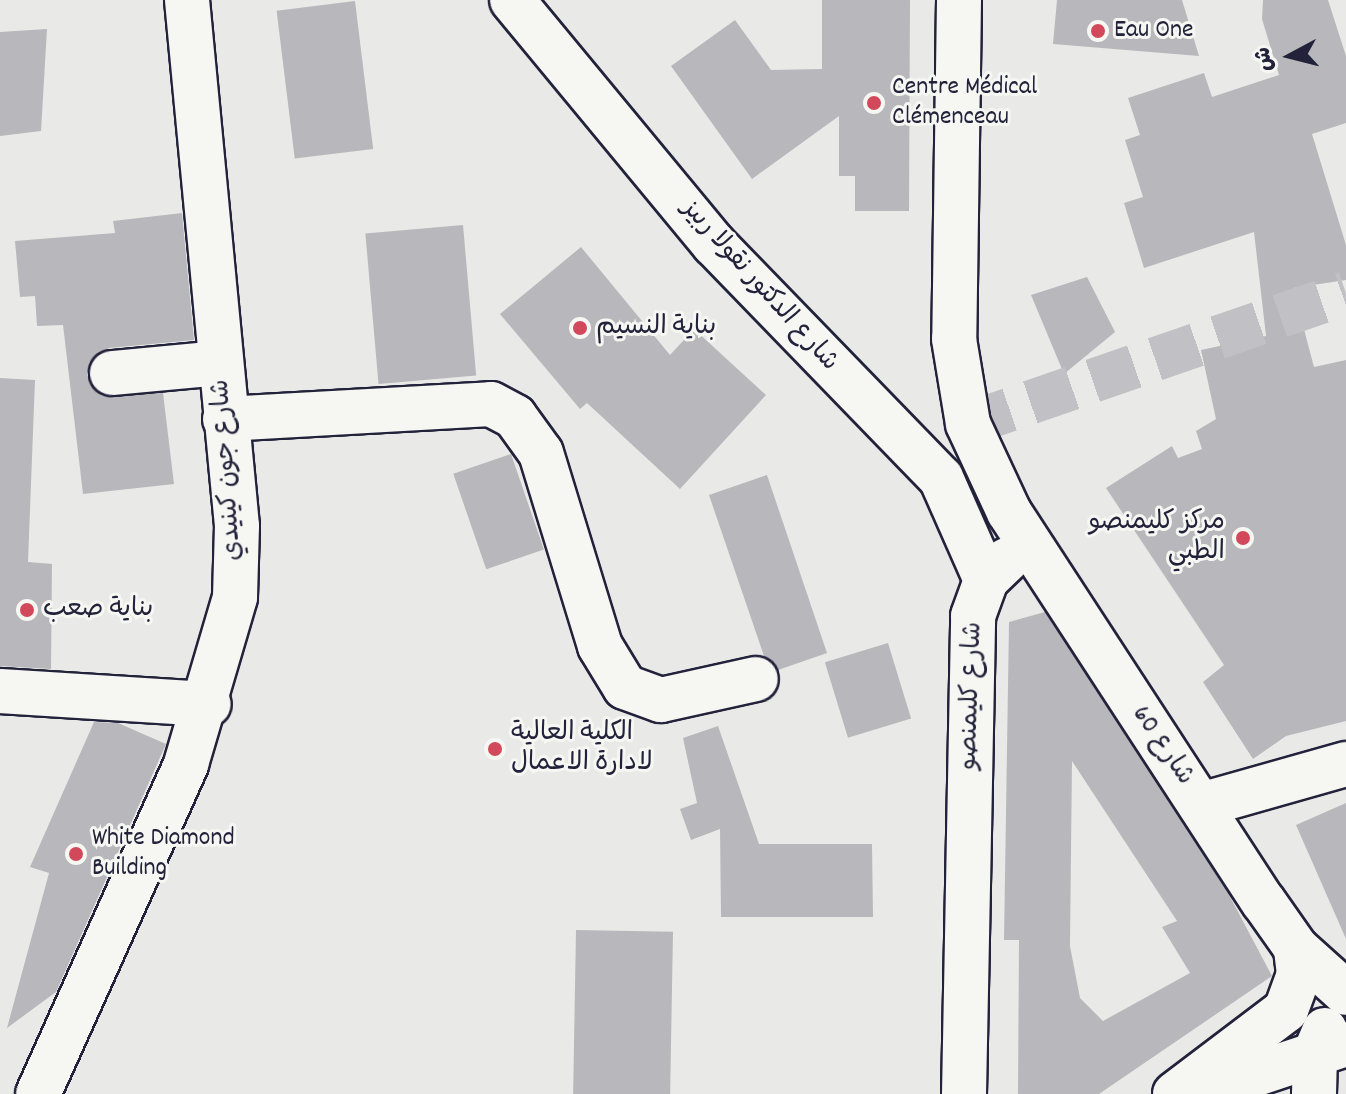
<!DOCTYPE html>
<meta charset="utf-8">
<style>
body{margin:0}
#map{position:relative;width:1346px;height:1094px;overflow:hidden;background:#e9e9e7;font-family:Dekko,"Playpen Sans Arabic",sans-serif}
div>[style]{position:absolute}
.building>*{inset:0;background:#b8b8bc;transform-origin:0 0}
.minor-tunnel>*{height:44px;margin-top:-22px;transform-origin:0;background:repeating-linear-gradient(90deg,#c1c1c5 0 44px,transparent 0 66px)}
.roads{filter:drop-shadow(2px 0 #22223b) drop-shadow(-2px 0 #22223b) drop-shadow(0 2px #22223b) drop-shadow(0 -2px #22223b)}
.minor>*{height:44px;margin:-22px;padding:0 22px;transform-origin:22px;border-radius:22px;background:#f6f6f2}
.dots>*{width:22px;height:22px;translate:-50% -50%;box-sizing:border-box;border:4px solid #f6f6f2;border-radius:50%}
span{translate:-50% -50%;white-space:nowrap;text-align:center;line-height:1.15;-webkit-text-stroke:6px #f6f6f2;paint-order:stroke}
.poi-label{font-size:26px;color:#22223b}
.left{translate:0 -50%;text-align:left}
.right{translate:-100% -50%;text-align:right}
.street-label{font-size:26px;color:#22223b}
.north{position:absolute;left:1250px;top:16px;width:80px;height:80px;-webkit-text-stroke:6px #f6f6f2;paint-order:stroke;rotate:263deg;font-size:22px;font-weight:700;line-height:32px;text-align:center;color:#22223b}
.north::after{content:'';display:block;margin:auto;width:28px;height:36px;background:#22223b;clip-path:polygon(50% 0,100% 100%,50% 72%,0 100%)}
</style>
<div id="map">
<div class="building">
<div style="clip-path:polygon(822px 0,910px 0,909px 211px,855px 211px,855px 176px,839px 176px,839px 116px,752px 179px,671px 66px,735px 20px,771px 70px,822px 69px)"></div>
<div style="clip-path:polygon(1057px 0,1182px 0,1199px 56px,1053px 44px)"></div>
<div style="clip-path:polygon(1263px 0,1328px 0,1346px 56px,1346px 123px,1312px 134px,1346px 245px,1346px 280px,1293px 288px,1314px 367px,1346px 360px,1346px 721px,1286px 736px,1253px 759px,1203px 682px,1224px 665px,1106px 488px,1172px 446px,1178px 458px,1202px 449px,1196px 431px,1216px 419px,1201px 350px,1266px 336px,1254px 232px,1144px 268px,1124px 203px,1143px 197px,1125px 140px,1140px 135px,1128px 98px,1204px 73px,1212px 97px,1279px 75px,1262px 19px)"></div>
<div style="left:355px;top:1px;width:149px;height:79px;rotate:83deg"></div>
<div style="clip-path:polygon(47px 29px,41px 131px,0 136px,0 32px)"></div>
<div style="clip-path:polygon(182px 213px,194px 340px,109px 348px,90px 362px,87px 375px,102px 396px,163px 393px,174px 484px,83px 494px,63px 325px,37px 326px,35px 296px,20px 297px,15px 241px,115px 233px,113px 221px)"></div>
<div style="left:463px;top:225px;width:151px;height:98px;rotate:85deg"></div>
<div style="clip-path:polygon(581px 247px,670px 355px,694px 329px,766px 395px,680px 489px,587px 403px,580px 409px,500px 314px)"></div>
<div style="clip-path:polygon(1087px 277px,1115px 332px,1064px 374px,1031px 295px)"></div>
<div style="clip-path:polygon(0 378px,35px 380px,28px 562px,52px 564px,51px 669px,0 666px)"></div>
<div style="left:511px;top:454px;width:101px;height:61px;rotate:71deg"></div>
<div style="clip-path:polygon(767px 475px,827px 653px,778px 670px,764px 656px,709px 495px)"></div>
<div style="clip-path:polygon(evenodd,1045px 612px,1228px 893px,1272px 976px,1099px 1094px,1018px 1094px,1019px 940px,1004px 940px,1009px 622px,1045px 612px,1072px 761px,1177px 921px,1162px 927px,1190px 973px,1103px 1021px,1080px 998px,1070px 946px,1072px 761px)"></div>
<div style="left:888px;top:643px;width:79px;height:66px;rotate:73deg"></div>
<div style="clip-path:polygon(94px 722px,118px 723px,166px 744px,56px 992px,7px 1028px,49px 873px,30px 867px)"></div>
<div style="clip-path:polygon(718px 726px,759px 844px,872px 844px,873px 917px,721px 917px,720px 829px,691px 840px,680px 809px,697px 803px,683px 738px)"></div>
<div style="clip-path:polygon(1346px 803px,1346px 939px,1296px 825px)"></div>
<div style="left:576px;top:930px;width:97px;height:164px;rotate:1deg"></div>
</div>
<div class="minor-tunnel">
<div style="left:968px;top:424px;width:400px;rotate:-19.1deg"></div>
</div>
<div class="roads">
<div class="minor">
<div style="left:512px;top:0;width:317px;rotate:50.4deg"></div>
<div style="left:714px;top:244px;width:326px;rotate:45.9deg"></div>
<div style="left:941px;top:478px;width:111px;rotate:66.2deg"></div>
<div style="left:959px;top:0;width:339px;rotate:90.8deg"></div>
<div style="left:954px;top:339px;width:86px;rotate:80.6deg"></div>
<div style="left:968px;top:424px;width:97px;rotate:65deg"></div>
<div style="left:1009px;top:512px;width:465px;rotate:56.9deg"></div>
<div style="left:1263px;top:901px;width:57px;rotate:54.9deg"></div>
<div style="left:1296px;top:948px;width:67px;rotate:42deg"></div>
<div style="left:112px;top:373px;width:108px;rotate:-5.3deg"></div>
<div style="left:225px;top:419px;width:266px;rotate:-3.2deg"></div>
<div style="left:491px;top:404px;width:27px;rotate:28deg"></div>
<div style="left:515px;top:417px;width:44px;rotate:54.2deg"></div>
<div style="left:541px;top:453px;width:202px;rotate:73deg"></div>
<div style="left:600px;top:646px;width:48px;rotate:58.6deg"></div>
<div style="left:625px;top:687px;width:38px;rotate:20deg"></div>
<div style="left:661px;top:700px;width:97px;rotate:-12.5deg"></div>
<div style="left:0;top:691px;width:209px;rotate:3.6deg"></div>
<div style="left:1201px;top:805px;width:151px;rotate:-15.8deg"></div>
<div style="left:1208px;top:1090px;width:145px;rotate:-18.4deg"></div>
<div style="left:38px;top:1094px;width:362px;rotate:-65.8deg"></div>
<div style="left:186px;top:764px;width:174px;rotate:-73.6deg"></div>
<div style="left:235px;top:597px;width:71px;rotate:-88.4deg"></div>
<div style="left:237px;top:526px;width:528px;rotate:-95.43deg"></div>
<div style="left:964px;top:1094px;width:478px;rotate:-88.9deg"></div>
<div style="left:973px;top:616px;width:38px;rotate:-70deg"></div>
<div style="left:986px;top:580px;width:29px;rotate:-44deg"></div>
<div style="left:1175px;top:1094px;width:139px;rotate:-37.1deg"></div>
<div style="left:1286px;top:1010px;width:38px;rotate:-70deg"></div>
<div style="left:1299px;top:974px;width:26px;rotate:-97deg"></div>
<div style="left:1314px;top:1094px;width:41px;rotate:-88.6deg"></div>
<div style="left:1315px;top:1053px;width:25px;rotate:-67deg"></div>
</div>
</div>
<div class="dots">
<div style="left:1098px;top:31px;background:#d1495b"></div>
<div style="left:874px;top:103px;background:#d1495b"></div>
<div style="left:580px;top:328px;background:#d1495b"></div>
<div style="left:1243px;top:538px;background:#d1495b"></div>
<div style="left:27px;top:610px;background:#d1495b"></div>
<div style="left:495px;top:749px;background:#d1495b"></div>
<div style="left:76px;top:854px;background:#d1495b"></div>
</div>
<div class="poi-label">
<span class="left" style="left:1114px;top:31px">Eau One</span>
<span class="left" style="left:892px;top:103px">Centre Médical<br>Clémenceau</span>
<span class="left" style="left:596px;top:328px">بناية النسيم</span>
<span class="right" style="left:1225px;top:538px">مركز كليمنصو<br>الطبي</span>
<span class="left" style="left:43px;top:610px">بناية صعب</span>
<span class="left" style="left:511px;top:749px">الكلية العالية<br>لادارة الاعمال</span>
<span class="left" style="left:92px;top:854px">White Diamond<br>Building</span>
</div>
<div class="street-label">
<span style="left:759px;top:286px;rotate:48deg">شارع الدكتور نقولا ربيز</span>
<span style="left:228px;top:470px;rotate:-94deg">شارع جون كينيدي</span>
<span style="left:972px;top:696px;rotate:-88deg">شارع كليمنصو</span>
<span style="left:1162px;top:746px;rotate:56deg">شارع 60</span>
</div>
<div class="north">ش</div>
</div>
